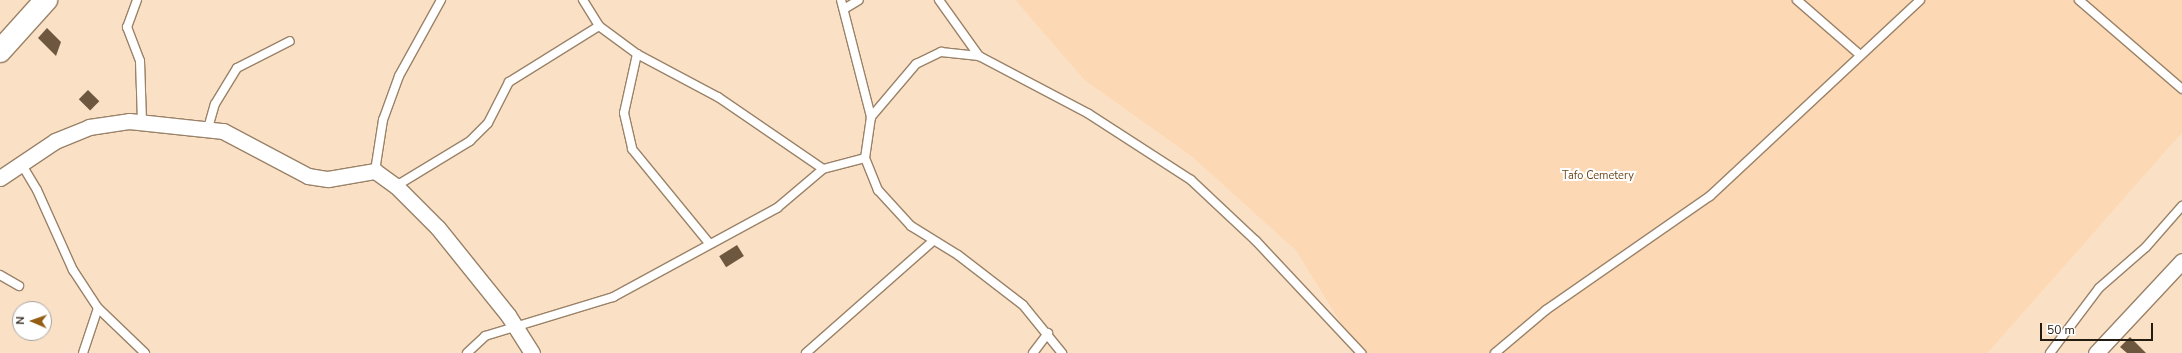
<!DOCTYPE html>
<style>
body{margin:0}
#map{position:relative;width:2182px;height:353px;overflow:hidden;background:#ffefde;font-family:"Nunito Sans",sans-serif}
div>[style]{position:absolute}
.built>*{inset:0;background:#fae0c5}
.green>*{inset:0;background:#fcd9b4}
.building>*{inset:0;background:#6d573e;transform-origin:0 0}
.roads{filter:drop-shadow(1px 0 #9a8268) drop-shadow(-1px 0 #9a8268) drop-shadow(0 1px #9a8268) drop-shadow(0 -1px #9a8268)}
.lane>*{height:8px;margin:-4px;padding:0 4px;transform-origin:4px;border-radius:4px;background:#fff}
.street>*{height:15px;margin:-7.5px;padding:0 7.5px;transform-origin:7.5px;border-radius:7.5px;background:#fff}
.secondary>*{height:22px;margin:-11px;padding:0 11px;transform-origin:11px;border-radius:11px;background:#fff}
span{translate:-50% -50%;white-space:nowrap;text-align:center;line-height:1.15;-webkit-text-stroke:4px #fff;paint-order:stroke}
.park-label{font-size:11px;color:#6e4a20}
.north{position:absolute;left:12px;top:301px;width:40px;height:40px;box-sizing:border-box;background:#fff;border:1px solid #a7a4a0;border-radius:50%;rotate:272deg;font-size:11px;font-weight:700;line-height:16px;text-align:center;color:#241b11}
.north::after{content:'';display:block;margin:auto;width:14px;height:18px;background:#935e14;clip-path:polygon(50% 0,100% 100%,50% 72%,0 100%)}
.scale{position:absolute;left:2040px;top:323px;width:113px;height:18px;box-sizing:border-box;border:2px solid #241b11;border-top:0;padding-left:5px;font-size:12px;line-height:14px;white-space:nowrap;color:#241b11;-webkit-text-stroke:3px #fff;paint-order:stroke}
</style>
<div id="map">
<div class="built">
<div style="clip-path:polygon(evenodd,0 0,1015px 0,1084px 80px,1192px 157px,1296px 251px,1359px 353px,0 353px,0 0,20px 309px,44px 309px,44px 333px,20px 333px,20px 309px)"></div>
<div style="clip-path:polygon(2182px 133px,2182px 353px,1988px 353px)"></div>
</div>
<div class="green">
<div style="clip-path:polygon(1015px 0,2182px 0,2182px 133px,1988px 353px,1359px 353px,1296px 251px,1192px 157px,1084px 80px)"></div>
</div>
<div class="building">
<div style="clip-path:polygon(47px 28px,61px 42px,56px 56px,38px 38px)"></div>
<div style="left:88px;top:90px;width:16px;height:13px;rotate:45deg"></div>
<div style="left:737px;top:245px;width:13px;height:21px;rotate:58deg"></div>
<div style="clip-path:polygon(2130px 337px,2146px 353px,2127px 353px,2120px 347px)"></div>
</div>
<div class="roads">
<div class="lane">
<div style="left:137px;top:0;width:29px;rotate:110deg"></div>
<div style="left:127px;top:27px;width:36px;rotate:69deg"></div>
<div style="left:140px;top:61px;width:61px;rotate:88.1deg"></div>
<div style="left:583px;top:0;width:31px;rotate:58deg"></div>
<div style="left:599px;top:26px;width:47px;rotate:36.4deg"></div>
<div style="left:637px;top:54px;width:92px;rotate:28deg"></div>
<div style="left:718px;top:97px;width:127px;rotate:34.4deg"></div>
<div style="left:841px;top:0;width:121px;rotate:75.6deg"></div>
<div style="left:871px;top:117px;width:41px;rotate:98.3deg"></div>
<div style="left:865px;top:158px;width:35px;rotate:68deg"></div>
<div style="left:878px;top:190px;width:49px;rotate:47.5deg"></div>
<div style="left:911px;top:226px;width:55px;rotate:31.7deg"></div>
<div style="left:958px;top:255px;width:82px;rotate:37.6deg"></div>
<div style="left:1023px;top:305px;width:62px;rotate:50.9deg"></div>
<div style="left:939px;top:0;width:69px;rotate:54.5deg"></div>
<div style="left:1797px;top:0;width:84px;rotate:41.1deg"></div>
<div style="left:2079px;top:0;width:136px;rotate:40.8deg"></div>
<div style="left:844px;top:9px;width:17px;rotate:-31deg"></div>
<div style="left:637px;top:54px;width:60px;rotate:102.4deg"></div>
<div style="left:624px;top:113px;width:37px;rotate:77deg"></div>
<div style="left:632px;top:149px;width:122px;rotate:50.7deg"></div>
<div style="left:871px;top:117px;width:70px;rotate:-49.7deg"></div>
<div style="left:916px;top:64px;width:28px;rotate:-26deg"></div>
<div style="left:941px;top:52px;width:38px;rotate:6deg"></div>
<div style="left:979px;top:56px;width:124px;rotate:27.8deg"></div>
<div style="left:1089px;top:114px;width:121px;rotate:32.9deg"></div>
<div style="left:1191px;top:180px;width:89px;rotate:43.2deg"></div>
<div style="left:1256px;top:241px;width:154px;rotate:46.8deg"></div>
<div style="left:208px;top:128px;width:25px;rotate:-74deg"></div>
<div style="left:215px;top:104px;width:42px;rotate:-58.6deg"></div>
<div style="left:237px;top:68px;width:59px;rotate:-27deg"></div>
<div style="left:22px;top:165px;width:29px;rotate:59deg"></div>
<div style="left:37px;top:190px;width:88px;rotate:65.8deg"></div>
<div style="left:73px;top:270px;width:45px;rotate:56.7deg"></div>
<div style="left:98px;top:308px;width:65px;rotate:43.8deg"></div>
<div style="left:375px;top:171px;width:52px;rotate:-81.1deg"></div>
<div style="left:383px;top:120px;width:47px;rotate:-70deg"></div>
<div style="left:399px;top:76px;width:87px;rotate:-61.1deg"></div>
<div style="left:396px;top:186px;width:87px;rotate:-31.3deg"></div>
<div style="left:470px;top:141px;width:25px;rotate:-45deg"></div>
<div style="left:488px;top:123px;width:46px;rotate:-62.9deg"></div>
<div style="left:509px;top:82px;width:106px;rotate:-31.9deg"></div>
<div style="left:0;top:275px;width:22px;rotate:30deg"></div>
<div style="left:83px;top:353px;width:47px;rotate:-71.6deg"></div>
<div style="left:467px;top:353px;width:25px;rotate:-43deg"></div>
<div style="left:485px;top:336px;width:134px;rotate:-16.9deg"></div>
<div style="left:613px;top:297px;width:187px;rotate:-28.5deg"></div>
<div style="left:777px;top:208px;width:60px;rotate:-40.3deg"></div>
<div style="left:823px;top:169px;width:43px;rotate:-14.7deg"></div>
<div style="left:806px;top:353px;width:169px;rotate:-41.4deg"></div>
<div style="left:1033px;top:353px;width:25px;rotate:-53deg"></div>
<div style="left:1495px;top:353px;width:67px;rotate:-40.1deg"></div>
<div style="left:1546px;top:310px;width:200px;rotate:-34.8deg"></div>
<div style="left:1710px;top:196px;width:287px;rotate:-43deg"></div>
<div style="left:2050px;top:353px;width:81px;rotate:-53deg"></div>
<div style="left:2099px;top:288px;width:62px;rotate:-41.1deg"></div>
<div style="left:2146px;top:247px;width:55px;rotate:-48.7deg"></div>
</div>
<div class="street">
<div style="left:0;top:178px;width:66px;rotate:-33.9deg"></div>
<div style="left:55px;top:141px;width:37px;rotate:-22deg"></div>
<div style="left:89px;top:127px;width:40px;rotate:-8.5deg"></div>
<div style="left:129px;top:121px;width:95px;rotate:6.1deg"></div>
<div style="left:223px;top:131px;width:96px;rotate:27.9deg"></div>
<div style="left:308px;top:176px;width:20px;rotate:9deg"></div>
<div style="left:328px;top:179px;width:48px;rotate:-9.7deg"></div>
<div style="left:375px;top:171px;width:26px;rotate:36deg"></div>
<div style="left:396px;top:186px;width:59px;rotate:45deg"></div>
<div style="left:438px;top:228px;width:112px;rotate:51.2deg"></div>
<div style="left:508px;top:315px;width:45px;rotate:57.7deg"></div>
<div style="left:2096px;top:353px;width:126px;rotate:-46.9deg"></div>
</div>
<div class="secondary">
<div style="left:0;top:51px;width:69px;rotate:-48deg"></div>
</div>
</div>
<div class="park-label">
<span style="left:1598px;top:176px">Tafo Cemetery</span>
</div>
<div class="north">N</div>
<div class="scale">50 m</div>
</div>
